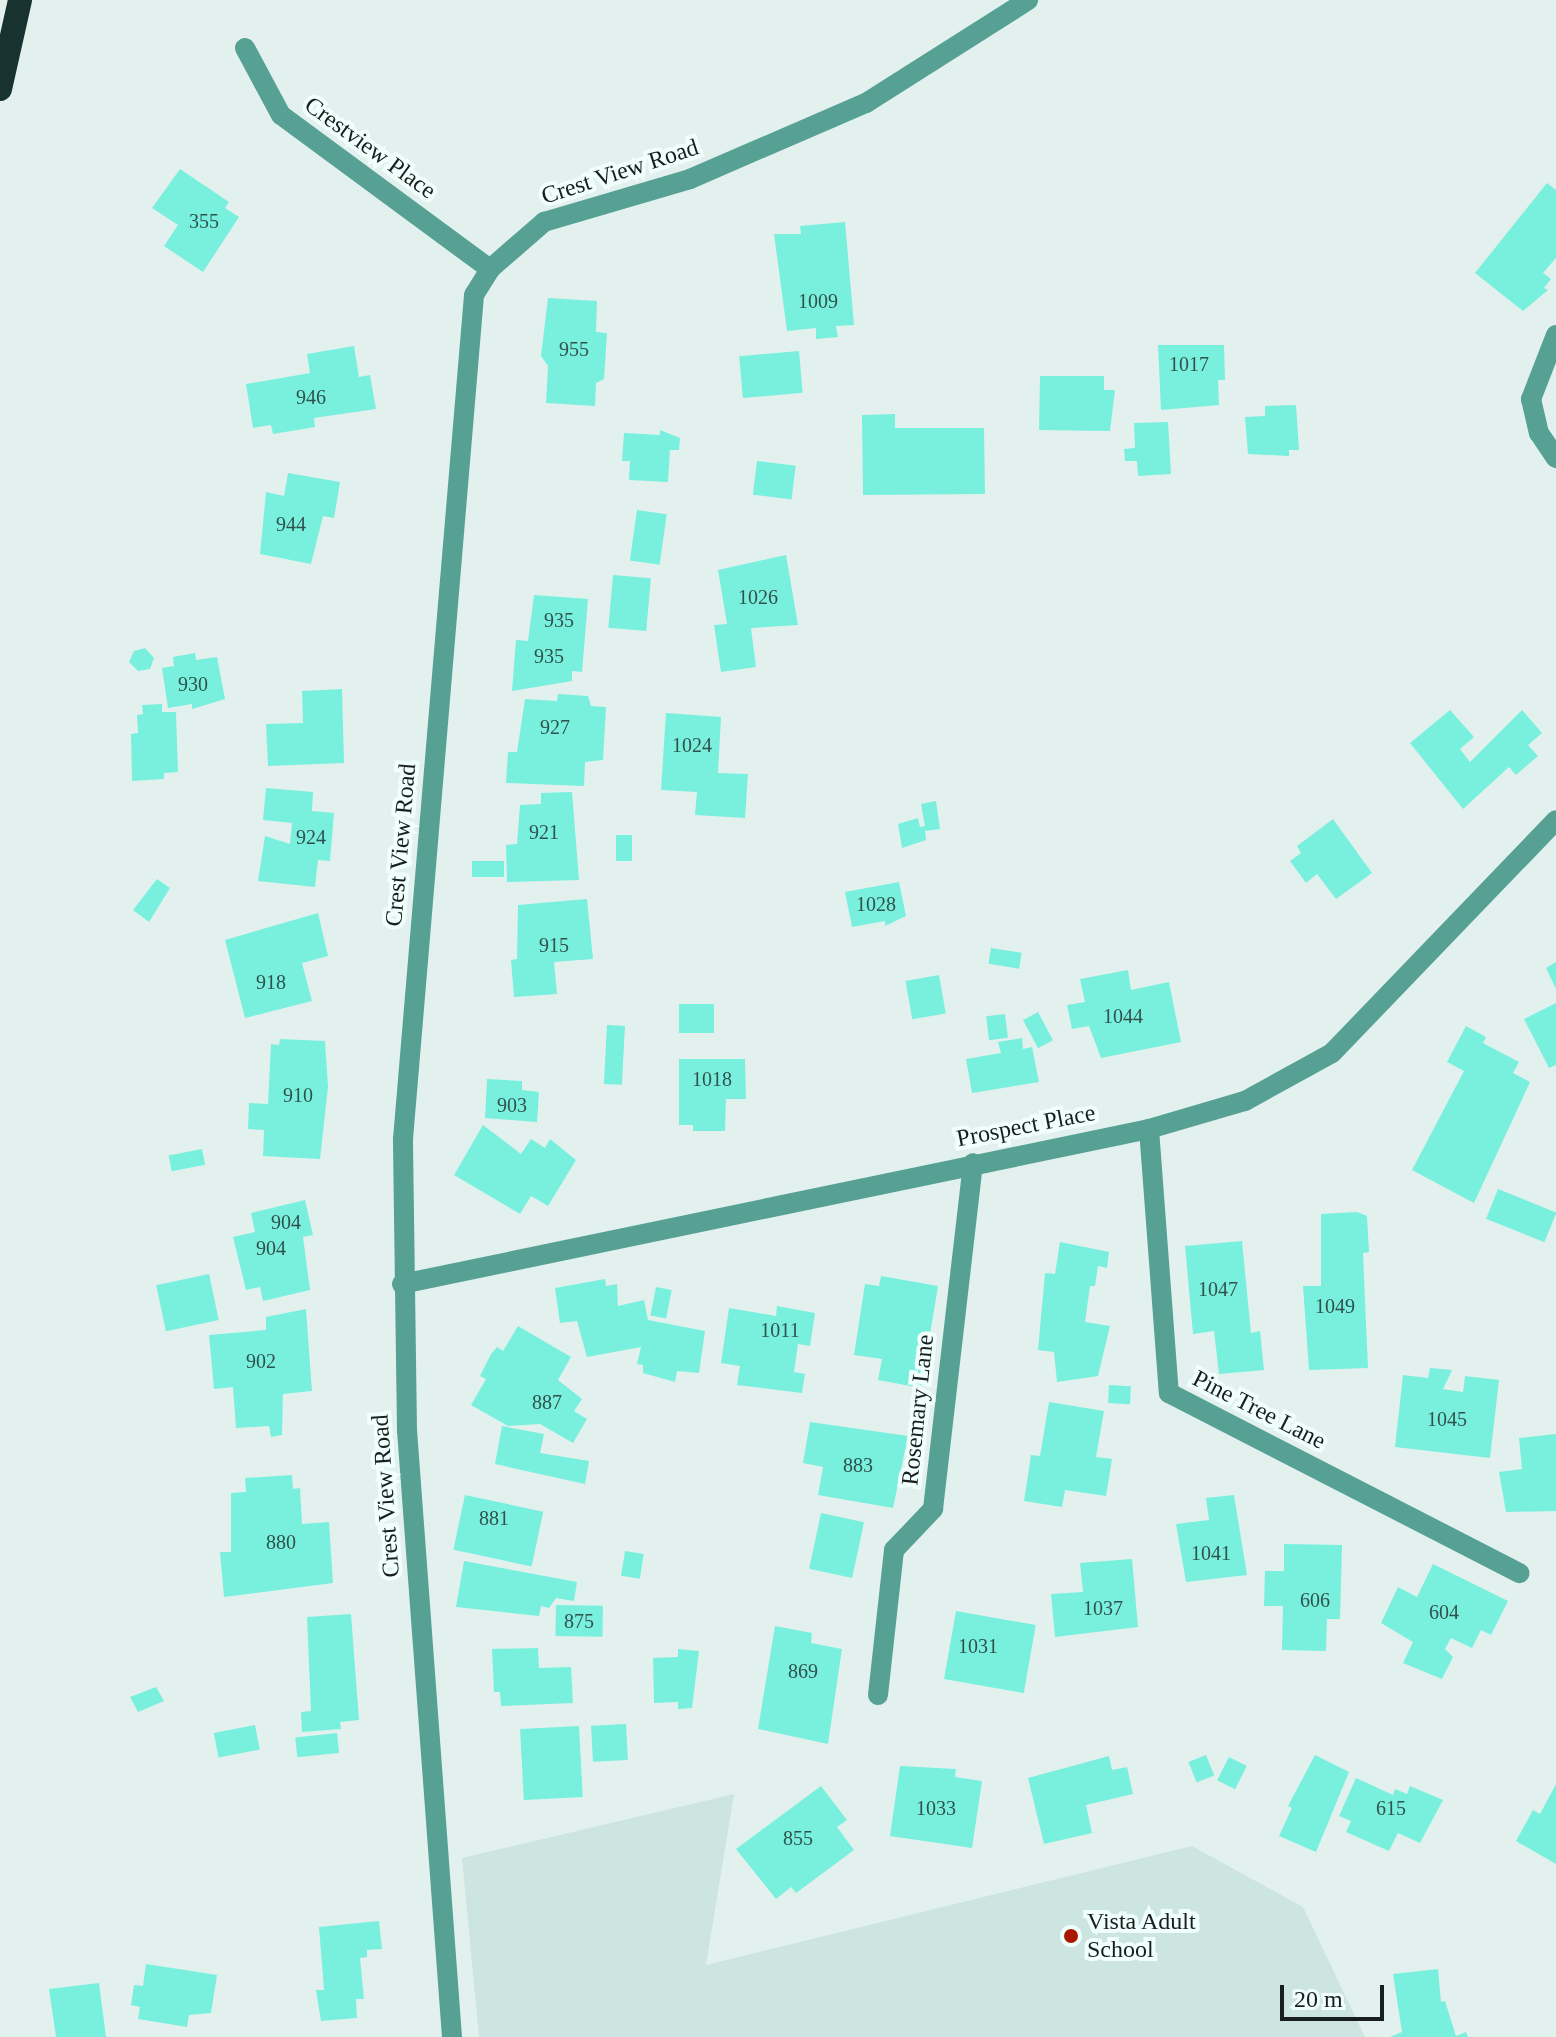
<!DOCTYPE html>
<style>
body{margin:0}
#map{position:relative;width:1556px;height:2037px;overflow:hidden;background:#e2f1ee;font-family:"Times New Roman",serif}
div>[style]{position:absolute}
.built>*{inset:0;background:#cde5e0}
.building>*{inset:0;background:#79f0dd;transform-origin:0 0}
.minor>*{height:20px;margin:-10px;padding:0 10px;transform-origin:10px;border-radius:10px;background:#56a194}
.highway>*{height:24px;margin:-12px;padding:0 12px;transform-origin:12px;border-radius:12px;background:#18332f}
.dots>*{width:22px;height:22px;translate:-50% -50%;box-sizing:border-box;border:4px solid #f0fffb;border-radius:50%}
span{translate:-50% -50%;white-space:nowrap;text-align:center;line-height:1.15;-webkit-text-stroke:8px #f0fffb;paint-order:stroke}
.number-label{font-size:20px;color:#30524d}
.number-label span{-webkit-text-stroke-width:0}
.street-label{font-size:24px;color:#181e1d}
.poi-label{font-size:24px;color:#181e1d}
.left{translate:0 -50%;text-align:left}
.scale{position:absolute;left:1280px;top:1985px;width:104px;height:36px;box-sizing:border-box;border:4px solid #181e1d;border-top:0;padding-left:10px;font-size:24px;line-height:28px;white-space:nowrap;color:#181e1d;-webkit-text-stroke:6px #f0fffb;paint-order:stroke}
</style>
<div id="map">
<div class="built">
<div style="clip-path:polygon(734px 1794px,706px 1965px,1192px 1846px,1303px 1907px,1365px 2037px,479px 2037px,462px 1858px)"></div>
</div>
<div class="building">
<div style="clip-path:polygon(180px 169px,229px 202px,225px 208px,239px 217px,203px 272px,164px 246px,178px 225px,152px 208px)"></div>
<div style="clip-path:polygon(1547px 183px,1556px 190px,1556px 258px,1543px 273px,1551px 279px,1544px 288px,1548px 290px,1523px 311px,1475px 273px)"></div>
<div style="clip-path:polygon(845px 222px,854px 325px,836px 326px,838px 337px,816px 339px,816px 328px,787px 331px,774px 234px,801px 234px,800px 226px)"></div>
<div style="clip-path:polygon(548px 298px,597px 301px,596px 332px,607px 333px,604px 379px,596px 383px,595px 406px,546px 403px,548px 366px,541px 356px)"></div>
<div style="clip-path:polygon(1158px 345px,1224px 345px,1225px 380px,1218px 380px,1219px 405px,1161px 410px)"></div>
<div style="clip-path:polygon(354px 346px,359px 377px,370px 375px,376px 409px,314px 418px,315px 427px,273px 434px,271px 425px,253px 428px,246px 384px,310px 373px,307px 354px)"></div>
<div style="left:799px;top:351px;width:42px;height:60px;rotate:85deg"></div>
<div style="clip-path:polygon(1040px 376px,1104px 376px,1104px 390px,1115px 390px,1110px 431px,1039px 430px)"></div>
<div style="clip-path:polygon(1296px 405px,1299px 450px,1289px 450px,1289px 456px,1248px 454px,1245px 417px,1265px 416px,1265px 406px)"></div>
<div style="clip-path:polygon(895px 414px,895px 428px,984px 428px,985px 494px,863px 495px,862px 415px)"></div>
<div style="clip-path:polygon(1168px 422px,1171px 474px,1138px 476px,1137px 461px,1125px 461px,1124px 449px,1135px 448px,1134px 423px)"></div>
<div style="clip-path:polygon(660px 430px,680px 438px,679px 450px,670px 450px,668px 482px,629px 480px,630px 461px,622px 461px,624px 433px,660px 435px)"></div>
<div style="left:757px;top:461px;width:39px;height:34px;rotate:7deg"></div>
<div style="clip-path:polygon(288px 473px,340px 482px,334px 518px,323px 516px,311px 564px,260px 554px,266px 492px,284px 496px)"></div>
<div style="left:637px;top:510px;width:30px;height:51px;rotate:8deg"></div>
<div style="clip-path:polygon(786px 555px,798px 625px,751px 628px,756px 667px,721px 672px,714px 625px,727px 624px,718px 570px)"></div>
<div style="left:613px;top:575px;width:38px;height:53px;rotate:5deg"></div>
<div style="clip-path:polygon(534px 595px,588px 599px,582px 672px,572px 671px,572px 681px,512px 691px,516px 640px,528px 641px)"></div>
<div style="clip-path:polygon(145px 648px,154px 658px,150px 669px,138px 671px,129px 662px,134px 651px)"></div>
<div style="clip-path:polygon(195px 653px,196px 660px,217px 657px,225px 699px,192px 709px,192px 704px,168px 708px,162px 668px,174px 666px,173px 657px)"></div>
<div style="clip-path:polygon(342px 689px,344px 763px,268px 766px,266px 724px,303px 723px,302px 691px)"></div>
<div style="clip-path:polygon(558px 694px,588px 696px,591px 706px,606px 707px,603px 760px,585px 762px,584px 786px,506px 783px,508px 752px,517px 752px,525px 699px,557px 701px)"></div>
<div style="clip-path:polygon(162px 704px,162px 712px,176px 712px,178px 772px,164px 773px,164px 779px,132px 781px,131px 734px,138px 733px,137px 715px,143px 714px,142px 705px)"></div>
<div style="clip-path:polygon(1450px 710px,1474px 737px,1460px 749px,1470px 762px,1522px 710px,1542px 733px,1528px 745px,1538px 756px,1516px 775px,1509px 767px,1463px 809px,1410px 743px)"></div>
<div style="clip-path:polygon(666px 713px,721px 717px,718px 773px,748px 774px,745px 818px,695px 815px,697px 792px,661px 790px)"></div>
<div style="clip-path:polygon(266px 788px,313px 792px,312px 811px,334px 813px,330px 861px,318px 860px,315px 887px,258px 881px,265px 836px,290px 844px,292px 823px,263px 820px)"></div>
<div style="clip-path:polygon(572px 792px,579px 880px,507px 882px,506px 845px,517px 844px,520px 805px,541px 804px,541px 793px)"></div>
<div style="clip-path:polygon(936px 801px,940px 829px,925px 831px,926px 840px,902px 848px,898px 824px,918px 818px,920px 827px,925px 826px,921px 804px)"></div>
<div style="clip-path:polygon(1333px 819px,1372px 873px,1336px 899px,1317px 874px,1306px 883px,1290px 861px,1301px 853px,1297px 846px)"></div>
<div style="left:616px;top:835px;width:16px;height:26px"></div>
<div style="left:472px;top:861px;width:32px;height:16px"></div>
<div style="clip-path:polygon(157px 879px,170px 888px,149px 922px,133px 910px)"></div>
<div style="clip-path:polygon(899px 882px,906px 916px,885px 926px,885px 921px,852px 927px,845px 892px)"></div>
<div style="clip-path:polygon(587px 899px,593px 959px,554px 962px,557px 994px,514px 997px,511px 960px,517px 959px,518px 905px)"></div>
<div style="clip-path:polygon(318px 913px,328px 956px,302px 963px,312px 1001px,245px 1018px,225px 940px)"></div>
<div style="left:991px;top:948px;width:31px;height:16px;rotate:9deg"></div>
<div style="clip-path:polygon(1556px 962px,1556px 989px,1546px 968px)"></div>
<div style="clip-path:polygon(1128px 970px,1131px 990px,1169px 982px,1181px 1042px,1101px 1058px,1089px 1026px,1072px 1029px,1067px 1005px,1085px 1002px,1080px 979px)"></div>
<div style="left:939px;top:975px;width:39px;height:34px;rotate:80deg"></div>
<div style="clip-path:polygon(1556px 1003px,1556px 1065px,1549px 1068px,1524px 1019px)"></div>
<div style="left:679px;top:1004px;width:35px;height:29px"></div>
<div style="left:1038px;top:1012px;width:32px;height:17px;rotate:62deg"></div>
<div style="left:1005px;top:1014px;width:24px;height:19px;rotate:83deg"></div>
<div style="left:607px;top:1025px;width:18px;height:59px;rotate:3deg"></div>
<div style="clip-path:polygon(1466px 1026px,1486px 1037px,1483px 1043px,1519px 1062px,1513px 1073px,1530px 1082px,1474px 1203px,1412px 1170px,1464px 1071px,1447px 1062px)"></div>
<div style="clip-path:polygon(1022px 1038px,1023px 1049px,1032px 1047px,1039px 1082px,972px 1093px,966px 1059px,1001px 1053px,998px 1042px)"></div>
<div style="clip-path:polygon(280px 1039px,325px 1041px,328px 1087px,320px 1159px,263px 1156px,264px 1130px,248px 1129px,249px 1103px,268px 1104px,271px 1044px,279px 1045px)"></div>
<div style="clip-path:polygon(679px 1059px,745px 1059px,746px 1099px,726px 1099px,725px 1131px,693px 1131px,693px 1125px,679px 1125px)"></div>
<div style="clip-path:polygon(487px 1079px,522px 1081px,522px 1090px,539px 1092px,537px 1122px,485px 1118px)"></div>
<div style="clip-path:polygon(483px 1125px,521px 1154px,531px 1139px,545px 1148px,550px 1139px,576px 1160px,548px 1206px,531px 1196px,520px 1214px,454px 1175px)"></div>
<div style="left:202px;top:1149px;width:16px;height:34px;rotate:79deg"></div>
<div style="left:1498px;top:1189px;width:63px;height:32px;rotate:22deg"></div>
<div style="clip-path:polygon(305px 1200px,313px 1235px,303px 1237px,310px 1290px,263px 1301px,260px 1287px,246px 1290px,233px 1237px,255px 1232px,251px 1213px)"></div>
<div style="clip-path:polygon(1357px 1212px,1367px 1216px,1369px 1252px,1363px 1253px,1368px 1368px,1309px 1370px,1303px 1286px,1321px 1286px,1321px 1214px)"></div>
<div style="clip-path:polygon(1242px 1241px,1251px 1333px,1260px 1331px,1264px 1370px,1219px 1374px,1214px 1331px,1193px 1334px,1185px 1246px)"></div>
<div style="clip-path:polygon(1060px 1242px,1109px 1252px,1107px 1268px,1098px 1266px,1095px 1286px,1090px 1286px,1085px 1322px,1110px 1326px,1098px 1376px,1057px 1382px,1054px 1352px,1038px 1350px,1045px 1273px,1055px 1274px)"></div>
<div style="left:209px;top:1274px;width:47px;height:54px;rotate:78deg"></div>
<div style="clip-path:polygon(881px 1276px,938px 1286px,921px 1388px,878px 1380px,882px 1359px,854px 1355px,865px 1284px,879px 1286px)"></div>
<div style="clip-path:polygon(605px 1279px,606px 1286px,617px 1284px,618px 1306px,644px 1300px,648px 1320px,705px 1331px,699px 1373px,677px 1371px,675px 1382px,643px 1373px,643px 1365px,637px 1364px,641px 1347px,587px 1357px,577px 1321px,560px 1323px,555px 1288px)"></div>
<div style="left:656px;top:1287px;width:16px;height:29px;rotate:11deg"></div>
<div style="clip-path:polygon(777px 1306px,815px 1313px,810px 1346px,798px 1344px,794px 1372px,805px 1374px,802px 1393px,737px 1385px,740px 1366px,721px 1363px,729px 1308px,776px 1316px)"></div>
<div style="clip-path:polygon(306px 1309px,312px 1391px,283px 1394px,282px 1435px,271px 1437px,269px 1426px,236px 1428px,233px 1387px,214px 1389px,209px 1335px,266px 1330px,266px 1317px)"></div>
<div style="clip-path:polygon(518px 1326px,571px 1357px,558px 1380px,582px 1399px,574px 1411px,587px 1419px,573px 1443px,540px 1424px,508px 1426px,471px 1405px,486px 1379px,480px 1376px,491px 1354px,497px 1347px,503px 1351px)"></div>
<div style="clip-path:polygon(1430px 1368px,1452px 1370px,1443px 1389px,1463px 1392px,1465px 1376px,1499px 1380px,1490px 1458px,1395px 1447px,1403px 1375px,1428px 1378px)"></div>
<div style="left:1109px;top:1385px;width:22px;height:18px;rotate:3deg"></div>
<div style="clip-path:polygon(1049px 1402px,1104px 1411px,1096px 1457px,1112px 1459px,1106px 1496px,1065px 1490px,1062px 1507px,1024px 1501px,1031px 1455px,1040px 1456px)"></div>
<div style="clip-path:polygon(810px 1422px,908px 1436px,893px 1508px,818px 1495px,823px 1467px,803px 1463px)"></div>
<div style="clip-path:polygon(502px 1426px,544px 1434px,540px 1453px,589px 1461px,585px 1484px,495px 1464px)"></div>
<div style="clip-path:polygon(1556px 1434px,1556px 1511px,1506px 1512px,1499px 1472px,1522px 1469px,1519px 1438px)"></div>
<div style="clip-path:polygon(292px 1475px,293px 1489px,300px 1488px,302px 1524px,329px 1522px,333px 1583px,224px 1597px,220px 1552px,231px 1552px,231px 1493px,246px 1492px,245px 1478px)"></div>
<div style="left:465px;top:1495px;width:80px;height:56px;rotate:12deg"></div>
<div style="clip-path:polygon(1234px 1495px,1247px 1575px,1186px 1582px,1176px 1524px,1209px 1520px,1206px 1498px)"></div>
<div style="left:821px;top:1513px;width:44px;height:57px;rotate:12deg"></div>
<div style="clip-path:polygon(1284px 1544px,1342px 1545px,1340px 1619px,1327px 1619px,1326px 1651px,1282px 1650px,1283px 1606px,1264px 1606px,1265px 1571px,1284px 1571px)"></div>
<div style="left:625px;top:1551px;width:19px;height:25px;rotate:9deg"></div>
<div style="clip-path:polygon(1132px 1559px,1138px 1627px,1055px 1637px,1051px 1594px,1083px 1592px,1080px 1563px)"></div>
<div style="clip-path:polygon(464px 1561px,577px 1582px,574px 1601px,556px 1598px,549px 1608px,541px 1606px,539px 1616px,456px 1607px)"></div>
<div style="clip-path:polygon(1433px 1564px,1508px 1601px,1491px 1635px,1481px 1630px,1472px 1648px,1451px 1638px,1445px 1649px,1453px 1657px,1442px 1679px,1403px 1663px,1413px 1642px,1381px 1623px,1398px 1587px,1417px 1597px)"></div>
<div style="left:556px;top:1605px;width:47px;height:31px;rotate:1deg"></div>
<div style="left:956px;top:1611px;width:81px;height:69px;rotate:10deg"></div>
<div style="clip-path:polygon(351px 1614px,359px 1720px,340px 1722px,341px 1729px,302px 1732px,301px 1712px,311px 1711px,307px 1617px)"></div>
<div style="clip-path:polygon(775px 1626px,812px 1633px,811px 1643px,842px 1649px,828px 1744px,758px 1729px)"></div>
<div style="clip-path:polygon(538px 1648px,539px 1668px,571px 1667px,573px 1703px,501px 1706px,500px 1692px,494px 1692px,492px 1649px)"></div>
<div style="clip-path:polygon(678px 1649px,699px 1651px,692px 1708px,678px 1709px,678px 1702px,654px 1703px,653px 1658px,678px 1657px)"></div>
<div style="clip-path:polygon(156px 1687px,164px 1701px,138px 1712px,130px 1697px)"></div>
<div style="left:626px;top:1724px;width:36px;height:35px;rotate:87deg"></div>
<div style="left:255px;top:1725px;width:25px;height:42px;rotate:79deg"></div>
<div style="left:579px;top:1726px;width:71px;height:59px;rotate:87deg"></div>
<div style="left:337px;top:1733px;width:20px;height:42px;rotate:84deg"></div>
<div style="left:1206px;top:1755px;width:22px;height:19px;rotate:68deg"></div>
<div style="clip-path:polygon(1315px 1755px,1349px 1772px,1316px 1852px,1279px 1836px,1292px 1808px,1288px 1806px)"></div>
<div style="clip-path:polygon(1109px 1756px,1112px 1770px,1127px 1767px,1133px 1794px,1086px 1805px,1092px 1833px,1044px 1844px,1028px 1778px)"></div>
<div style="left:1229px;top:1757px;width:20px;height:26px;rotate:27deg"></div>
<div style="clip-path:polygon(900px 1766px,956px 1769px,955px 1777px,982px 1781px,972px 1848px,890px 1836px)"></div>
<div style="clip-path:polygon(1356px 1778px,1393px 1795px,1395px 1789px,1407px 1794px,1410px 1786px,1443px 1800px,1420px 1843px,1398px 1833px,1389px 1851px,1346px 1832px,1351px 1821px,1339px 1816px)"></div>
<div style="clip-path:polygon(1556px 1784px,1556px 1864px,1516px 1841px,1533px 1810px,1540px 1814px)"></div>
<div style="clip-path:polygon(821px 1786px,847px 1820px,837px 1827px,854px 1850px,796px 1893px,791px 1887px,776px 1899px,736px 1849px)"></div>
<div style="clip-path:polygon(379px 1921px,382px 1949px,367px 1950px,367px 1957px,360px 1958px,364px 1999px,356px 1999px,357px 2018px,321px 2021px,316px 1990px,324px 1990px,319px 1927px)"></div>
<div style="clip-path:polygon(146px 1964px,217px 1975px,211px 2013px,189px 2015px,187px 2027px,138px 2019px,140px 2007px,131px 2005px,134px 1985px,143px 1986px)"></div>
<div style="clip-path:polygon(1438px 1969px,1441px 2002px,1445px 2001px,1456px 2036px,1466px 2032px,1468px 2037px,1390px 2037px,1402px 2032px,1393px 1974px)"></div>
<div style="clip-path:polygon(99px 1983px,106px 2037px,56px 2037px,49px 1989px)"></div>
</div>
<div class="minor">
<div style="left:245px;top:48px;width:76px;rotate:61.8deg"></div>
<div style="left:281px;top:115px;width:260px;rotate:36.4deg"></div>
<div style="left:1556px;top:335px;width:69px;rotate:111.3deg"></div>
<div style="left:1531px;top:399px;width:35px;rotate:77deg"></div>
<div style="left:1539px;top:433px;width:30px;rotate:56deg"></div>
<div style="left:1149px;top:1129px;width:265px;rotate:85.7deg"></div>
<div style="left:1169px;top:1393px;width:394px;rotate:27.2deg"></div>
<div style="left:402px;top:1284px;width:763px;rotate:-11.72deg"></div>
<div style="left:1149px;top:1129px;width:100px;rotate:-16.3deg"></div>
<div style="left:1245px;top:1101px;width:99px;rotate:-28.9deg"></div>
<div style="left:1332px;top:1053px;width:323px;rotate:-46.1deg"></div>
<div style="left:878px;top:1695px;width:146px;rotate:-83.7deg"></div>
<div style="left:894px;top:1550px;width:57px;rotate:-46.4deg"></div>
<div style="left:933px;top:1509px;width:348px;rotate:-83.4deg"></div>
<div style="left:452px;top:2037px;width:609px;rotate:-94.24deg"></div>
<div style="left:407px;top:1430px;width:291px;rotate:-90.8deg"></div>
<div style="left:403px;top:1139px;width:847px;rotate:-85.19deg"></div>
<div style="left:474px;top:295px;width:31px;rotate:-58deg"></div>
<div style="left:490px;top:269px;width:72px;rotate:-41deg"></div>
<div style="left:544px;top:222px;width:152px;rotate:-16.4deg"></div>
<div style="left:690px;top:179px;width:192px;rotate:-23.4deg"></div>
<div style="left:866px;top:103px;width:192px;rotate:-32.4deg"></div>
</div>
<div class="highway">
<div style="left:0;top:89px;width:91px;rotate:-77.3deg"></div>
</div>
<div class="dots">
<div style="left:1071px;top:1936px;background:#a91901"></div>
</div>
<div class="number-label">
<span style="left:204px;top:221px">355</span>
<span style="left:818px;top:301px">1009</span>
<span style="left:574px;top:349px">955</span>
<span style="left:1189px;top:364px">1017</span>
<span style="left:311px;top:397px">946</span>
<span style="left:291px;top:524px">944</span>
<span style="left:758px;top:597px">1026</span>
<span style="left:559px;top:620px">935</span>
<span style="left:549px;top:656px">935</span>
<span style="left:193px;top:684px">930</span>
<span style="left:555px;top:727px">927</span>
<span style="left:692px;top:745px">1024</span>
<span style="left:544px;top:832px">921</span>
<span style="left:311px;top:837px">924</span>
<span style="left:876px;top:904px">1028</span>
<span style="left:554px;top:945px">915</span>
<span style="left:271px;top:982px">918</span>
<span style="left:1123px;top:1016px">1044</span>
<span style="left:712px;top:1079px">1018</span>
<span style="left:298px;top:1095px">910</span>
<span style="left:512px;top:1105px">903</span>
<span style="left:286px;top:1222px">904</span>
<span style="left:271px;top:1248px">904</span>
<span style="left:1218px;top:1289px">1047</span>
<span style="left:1335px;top:1306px">1049</span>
<span style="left:780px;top:1330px">1011</span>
<span style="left:261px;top:1361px">902</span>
<span style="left:547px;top:1402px">887</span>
<span style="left:1447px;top:1419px">1045</span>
<span style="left:858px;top:1465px">883</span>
<span style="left:494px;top:1518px">881</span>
<span style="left:281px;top:1542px">880</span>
<span style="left:1211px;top:1553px">1041</span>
<span style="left:1315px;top:1600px">606</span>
<span style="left:1103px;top:1608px">1037</span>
<span style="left:1444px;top:1612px">604</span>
<span style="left:579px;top:1621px">875</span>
<span style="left:978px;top:1646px">1031</span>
<span style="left:803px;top:1671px">869</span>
<span style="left:936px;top:1808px">1033</span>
<span style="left:1391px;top:1808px">615</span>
<span style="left:798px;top:1838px">855</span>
</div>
<div class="street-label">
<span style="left:370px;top:148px;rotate:36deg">Crestview Place</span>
<span style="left:620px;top:172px;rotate:-18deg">Crest View Road</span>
<span style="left:401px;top:845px;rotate:-85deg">Crest View Road</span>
<span style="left:1026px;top:1126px;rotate:-11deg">Prospect Place</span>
<span style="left:918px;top:1410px;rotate:-84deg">Rosemary Lane</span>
<span style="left:1259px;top:1410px;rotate:27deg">Pine Tree Lane</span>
<span style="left:386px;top:1496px;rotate:-94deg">Crest View Road</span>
</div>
<div class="poi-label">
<span class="left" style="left:1087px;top:1936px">Vista Adult<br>School</span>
</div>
<div class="scale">20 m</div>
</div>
